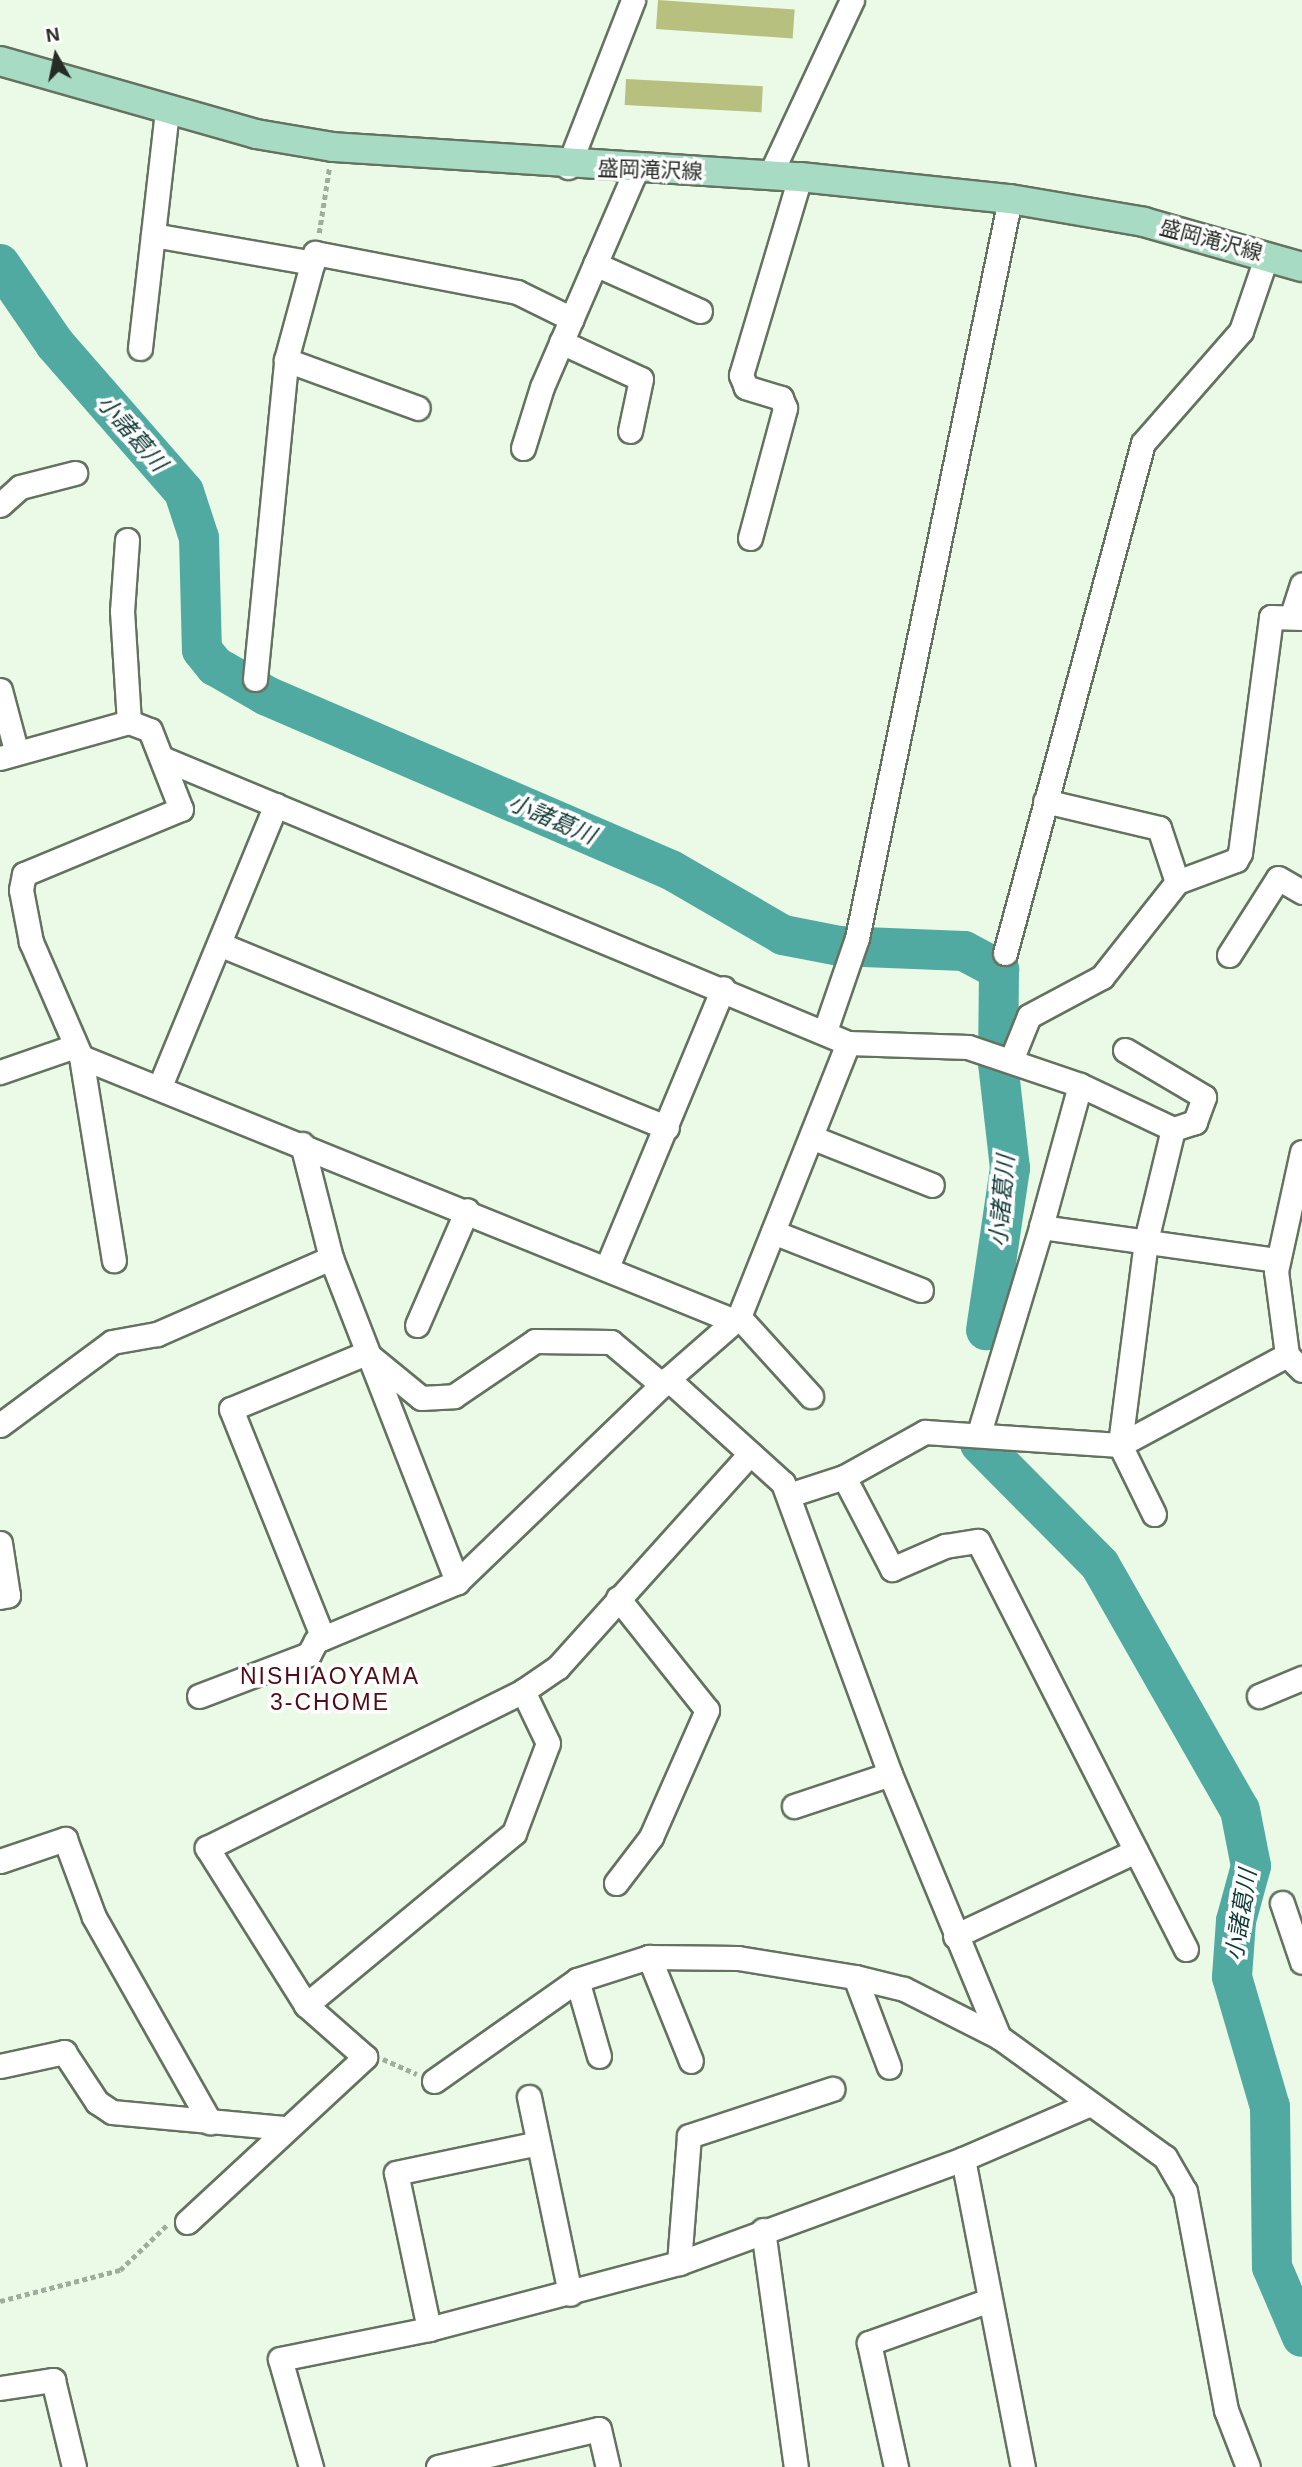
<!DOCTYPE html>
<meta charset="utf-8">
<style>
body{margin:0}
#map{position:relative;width:1302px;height:2467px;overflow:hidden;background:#eafae6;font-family:Helvetica,"Noto Sans JP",sans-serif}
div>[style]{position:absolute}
.river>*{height:40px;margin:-20px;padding:0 20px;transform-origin:20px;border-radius:20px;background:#51aaa2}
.building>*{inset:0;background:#b7c07e;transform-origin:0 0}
.path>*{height:4.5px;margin-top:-2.25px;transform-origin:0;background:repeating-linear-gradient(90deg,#a0ac9d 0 5px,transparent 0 8.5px)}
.roads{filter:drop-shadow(2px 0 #647260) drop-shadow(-2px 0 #647260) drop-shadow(0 2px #647260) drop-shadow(0 -2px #647260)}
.minor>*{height:23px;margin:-11.5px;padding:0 11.5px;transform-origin:11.5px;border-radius:11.5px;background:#fff}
.major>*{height:28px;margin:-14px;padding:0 14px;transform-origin:14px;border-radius:14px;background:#a7dbc4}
span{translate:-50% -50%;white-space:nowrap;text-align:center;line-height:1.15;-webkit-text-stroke:7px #fff;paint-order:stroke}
.street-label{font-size:21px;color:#262c25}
.water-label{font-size:23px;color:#0e3935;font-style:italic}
.neighbourhood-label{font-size:23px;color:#520c17;letter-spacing:2px}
.north{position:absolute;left:21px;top:21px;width:70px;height:70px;-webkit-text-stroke:5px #fff;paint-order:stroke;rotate:351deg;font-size:19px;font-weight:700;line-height:28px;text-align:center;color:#262c25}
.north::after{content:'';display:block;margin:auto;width:24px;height:32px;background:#262c25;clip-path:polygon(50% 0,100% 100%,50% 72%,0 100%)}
</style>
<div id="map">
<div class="river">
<div style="left:0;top:264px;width:97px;rotate:55.5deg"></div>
<div style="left:55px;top:344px;width:196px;rotate:48.9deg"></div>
<div style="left:184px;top:492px;width:48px;rotate:71.9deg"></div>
<div style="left:199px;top:538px;width:112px;rotate:88.5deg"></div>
<div style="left:202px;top:650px;width:21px;rotate:51deg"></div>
<div style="left:215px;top:666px;width:60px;rotate:30deg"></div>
<div style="left:267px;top:696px;width:440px;rotate:23.3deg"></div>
<div style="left:671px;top:870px;width:129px;rotate:30.1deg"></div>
<div style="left:783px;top:935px;width:57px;rotate:11.1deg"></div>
<div style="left:839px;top:946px;width:125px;rotate:2.3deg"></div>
<div style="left:964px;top:951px;width:40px;rotate:28deg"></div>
<div style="left:999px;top:970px;width:93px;rotate:90.6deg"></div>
<div style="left:998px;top:1063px;width:106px;rotate:83.5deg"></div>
<div style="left:1010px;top:1168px;width:164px;rotate:98.4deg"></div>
<div style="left:980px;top:1444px;width:170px;rotate:45.2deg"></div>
<div style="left:1100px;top:1565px;width:282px;rotate:60.3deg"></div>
<div style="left:1240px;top:1810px;width:57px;rotate:78.9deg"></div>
<div style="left:1251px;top:1866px;width:57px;rotate:105.3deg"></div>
<div style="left:1236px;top:1921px;width:56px;rotate:94.1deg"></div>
<div style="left:1232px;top:1977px;width:135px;rotate:73.7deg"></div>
<div style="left:1270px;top:2107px;width:160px;rotate:89.3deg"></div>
<div style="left:1272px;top:2267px;width:76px;rotate:66.8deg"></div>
</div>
<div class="building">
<div style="left:658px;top:0;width:137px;height:29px;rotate:4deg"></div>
<div style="left:626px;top:79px;width:137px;height:26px;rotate:3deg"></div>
</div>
<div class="path">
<div style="left:319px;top:233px;width:65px;rotate:-81.1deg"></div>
<div style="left:383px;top:2059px;width:37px;rotate:24deg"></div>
<div style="left:0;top:2301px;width:124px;rotate:-14.5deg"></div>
<div style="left:120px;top:2270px;width:66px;rotate:-43.8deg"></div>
</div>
<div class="roads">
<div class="minor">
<div style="left:568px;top:167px;width:179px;rotate:-68.7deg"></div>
<div style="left:770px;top:175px;width:193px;rotate:-64.9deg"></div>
<div style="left:153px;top:235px;width:162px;rotate:9.9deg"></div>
<div style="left:595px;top:264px;width:115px;rotate:24.1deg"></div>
<div style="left:561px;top:342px;width:88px;rotate:24.8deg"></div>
<div style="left:641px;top:379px;width:53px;rotate:101.9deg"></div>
<div style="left:140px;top:348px;width:239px;rotate:-83.5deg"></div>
<div style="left:286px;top:360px;width:140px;rotate:20deg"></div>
<div style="left:523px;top:448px;width:64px;rotate:-72.7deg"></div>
<div style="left:542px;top:387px;width:236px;rotate:-66.6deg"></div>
<div style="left:0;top:505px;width:27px;rotate:-42deg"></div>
<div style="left:20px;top:487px;width:57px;rotate:-14.3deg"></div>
<div style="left:750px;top:538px;width:135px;rotate:-74.9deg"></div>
<div style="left:785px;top:408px;width:11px;rotate:-112deg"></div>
<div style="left:781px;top:398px;width:37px;rotate:-163deg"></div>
<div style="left:746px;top:387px;width:13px;rotate:-113deg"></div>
<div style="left:741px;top:375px;width:207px;rotate:-73.4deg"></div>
<div style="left:127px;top:540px;width:71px;rotate:94deg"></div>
<div style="left:122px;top:611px;width:111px;rotate:86.4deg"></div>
<div style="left:1292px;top:615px;width:32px;rotate:-72deg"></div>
<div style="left:255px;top:679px;width:321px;rotate:-84.4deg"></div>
<div style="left:286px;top:360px;width:111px;rotate:-74.8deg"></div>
<div style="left:315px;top:253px;width:206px;rotate:10.9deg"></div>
<div style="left:517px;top:292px;width:61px;rotate:26.1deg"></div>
<div style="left:0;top:690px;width:62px;rotate:75.1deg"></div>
<div style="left:0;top:758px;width:134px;rotate:-15.6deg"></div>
<div style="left:129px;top:722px;width:22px;rotate:21deg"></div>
<div style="left:150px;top:730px;width:85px;rotate:68.6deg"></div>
<div style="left:181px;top:809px;width:170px;rotate:157.5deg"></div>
<div style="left:24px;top:874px;width:16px;rotate:101deg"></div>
<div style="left:21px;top:890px;width:53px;rotate:79.1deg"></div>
<div style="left:31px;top:942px;width:125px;rotate:66.5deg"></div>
<div style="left:81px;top:1057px;width:702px;rotate:22deg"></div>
<div style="left:162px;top:758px;width:743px;rotate:22.56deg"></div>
<div style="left:848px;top:1043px;width:295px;rotate:111.7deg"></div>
<div style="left:739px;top:1317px;width:94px;rotate:138.9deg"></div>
<div style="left:668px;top:1379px;width:155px;rotate:42.1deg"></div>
<div style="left:783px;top:1483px;width:310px;rotate:69.8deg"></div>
<div style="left:890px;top:1774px;width:285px;rotate:67.5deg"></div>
<div style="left:999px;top:2037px;width:205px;rotate:35.9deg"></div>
<div style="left:1165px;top:2157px;width:39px;rotate:60deg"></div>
<div style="left:1185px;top:2191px;width:223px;rotate:79.4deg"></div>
<div style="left:1226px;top:2410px;width:61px;rotate:68.9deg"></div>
<div style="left:1177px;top:882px;width:63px;rotate:-20.4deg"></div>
<div style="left:1236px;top:860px;width:8px;rotate:-60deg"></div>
<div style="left:1240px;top:853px;width:238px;rotate:-82.5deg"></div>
<div style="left:1271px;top:617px;width:31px;rotate:2deg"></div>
<div style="left:219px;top:944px;width:484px;rotate:22.3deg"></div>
<div style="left:1005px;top:953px;width:528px;rotate:-74.86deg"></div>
<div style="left:1143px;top:443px;width:149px;rotate:-48.8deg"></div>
<div style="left:1241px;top:331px;width:80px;rotate:-71.1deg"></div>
<div style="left:1229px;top:955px;width:91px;rotate:-57.5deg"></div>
<div style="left:1278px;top:878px;width:28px;rotate:30deg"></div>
<div style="left:826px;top:1028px;width:95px;rotate:-71deg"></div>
<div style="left:857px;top:938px;width:755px;rotate:-78.3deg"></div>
<div style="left:848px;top:1043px;width:120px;rotate:1.9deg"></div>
<div style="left:968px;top:1047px;width:118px;rotate:18.7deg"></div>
<div style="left:1080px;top:1085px;width:147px;rotate:105.4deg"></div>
<div style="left:1041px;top:1227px;width:238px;rotate:8deg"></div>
<div style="left:1125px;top:1050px;width:92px;rotate:30.7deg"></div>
<div style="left:1204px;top:1097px;width:27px;rotate:110deg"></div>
<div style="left:1195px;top:1122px;width:23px;rotate:162deg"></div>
<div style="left:1173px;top:1129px;width:115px;rotate:103.6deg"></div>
<div style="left:1146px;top:1241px;width:206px;rotate:97.3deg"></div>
<div style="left:1120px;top:1445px;width:77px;rotate:63.8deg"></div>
<div style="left:81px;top:1057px;width:206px;rotate:80.8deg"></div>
<div style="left:1012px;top:1058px;width:45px;rotate:-68deg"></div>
<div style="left:1029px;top:1016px;width:83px;rotate:-28.1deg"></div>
<div style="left:1102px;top:977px;width:121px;rotate:-51.7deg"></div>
<div style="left:1177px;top:882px;width:57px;rotate:-108.4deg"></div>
<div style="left:1159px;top:828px;width:117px;rotate:-166.7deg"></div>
<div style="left:0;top:1072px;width:76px;rotate:-19.1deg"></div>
<div style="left:1080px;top:1085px;width:103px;rotate:25.3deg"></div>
<div style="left:160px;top:1086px;width:304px;rotate:-67.6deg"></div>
<div style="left:811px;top:1137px;width:130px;rotate:21.6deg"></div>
<div style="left:302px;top:1144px;width:118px;rotate:75.7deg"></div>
<div style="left:331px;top:1258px;width:348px;rotate:68.7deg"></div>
<div style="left:1302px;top:1152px;width:122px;rotate:102.3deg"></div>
<div style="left:1276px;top:1271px;width:85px;rotate:82.5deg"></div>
<div style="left:1287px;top:1355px;width:21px;rotate:45deg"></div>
<div style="left:773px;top:1232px;width:159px;rotate:21.4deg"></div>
<div style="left:607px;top:1267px;width:302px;rotate:-67.4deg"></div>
<div style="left:739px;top:1317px;width:107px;rotate:47.7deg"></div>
<div style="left:417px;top:1325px;width:125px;rotate:-66.5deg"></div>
<div style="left:0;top:1425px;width:139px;rotate:-36.5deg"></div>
<div style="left:112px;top:1342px;width:46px;rotate:-10.1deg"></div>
<div style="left:157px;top:1334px;width:190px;rotate:-23.6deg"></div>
<div style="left:979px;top:1433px;width:215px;rotate:-73.2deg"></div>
<div style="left:844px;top:1477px;width:104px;rotate:62.4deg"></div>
<div style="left:892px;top:1569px;width:58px;rotate:-23.5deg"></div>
<div style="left:945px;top:1546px;width:33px;rotate:-9deg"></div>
<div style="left:978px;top:1541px;width:458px;rotate:63deg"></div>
<div style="left:789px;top:1495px;width:58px;rotate:-18.1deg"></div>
<div style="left:844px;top:1477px;width:93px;rotate:-29.1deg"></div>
<div style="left:925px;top:1432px;width:195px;rotate:3.8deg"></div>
<div style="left:1120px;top:1445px;width:190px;rotate:-28.3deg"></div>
<div style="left:0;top:1543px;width:53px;rotate:81.3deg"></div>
<div style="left:8px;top:1595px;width:8px;rotate:166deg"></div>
<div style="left:323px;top:1638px;width:247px;rotate:-111.9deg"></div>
<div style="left:231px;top:1409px;width:146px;rotate:-22.5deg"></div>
<div style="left:366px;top:1353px;width:71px;rotate:39.3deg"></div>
<div style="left:421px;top:1398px;width:33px;rotate:-3deg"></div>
<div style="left:454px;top:1396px;width:98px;rotate:-34.2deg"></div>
<div style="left:535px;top:1341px;width:76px;rotate:0.8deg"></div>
<div style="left:611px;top:1342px;width:67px;rotate:40.1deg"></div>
<div style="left:199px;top:1696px;width:118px;rotate:-20.9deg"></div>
<div style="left:309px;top:1654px;width:15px;rotate:-62deg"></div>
<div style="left:316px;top:1641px;width:153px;rotate:-22.7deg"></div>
<div style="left:457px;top:1582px;width:293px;rotate:-43.9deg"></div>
<div style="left:1259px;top:1696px;width:47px;rotate:-22.7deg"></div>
<div style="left:794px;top:1806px;width:101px;rotate:-18.4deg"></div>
<div style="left:0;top:1861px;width:69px;rotate:-18.7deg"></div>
<div style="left:65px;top:1839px;width:83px;rotate:69.6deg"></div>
<div style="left:94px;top:1917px;width:236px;rotate:60.5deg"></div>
<div style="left:616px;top:1883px;width:58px;rotate:-52.7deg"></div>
<div style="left:651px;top:1837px;width:139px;rotate:-66.2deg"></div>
<div style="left:707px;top:1710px;width:143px;rotate:-128.5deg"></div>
<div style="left:1282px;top:1903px;width:62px;rotate:71.3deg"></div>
<div style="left:955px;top:1936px;width:200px;rotate:-25.2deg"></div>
<div style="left:649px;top:1957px;width:112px;rotate:68deg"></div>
<div style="left:855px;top:1977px;width:96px;rotate:69.3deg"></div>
<div style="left:577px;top:1980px;width:79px;rotate:73.9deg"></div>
<div style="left:306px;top:2005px;width:186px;rotate:-122.2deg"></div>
<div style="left:207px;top:1848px;width:353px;rotate:-26.4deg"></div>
<div style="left:0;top:2066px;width:66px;rotate:-12.3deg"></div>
<div style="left:64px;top:2052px;width:60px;rotate:56.6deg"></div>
<div style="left:97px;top:2102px;width:18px;rotate:34deg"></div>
<div style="left:112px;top:2112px;width:175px;rotate:5.3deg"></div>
<div style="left:434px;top:2081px;width:175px;rotate:-35.2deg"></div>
<div style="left:577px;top:1980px;width:76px;rotate:-17.7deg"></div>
<div style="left:649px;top:1957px;width:89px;rotate:0.6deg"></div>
<div style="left:738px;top:1958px;width:119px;rotate:9.2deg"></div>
<div style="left:855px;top:1977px;width:50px;rotate:13.8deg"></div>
<div style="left:904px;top:1989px;width:106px;rotate:26.8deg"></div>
<div style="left:529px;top:2097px;width:201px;rotate:78.2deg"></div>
<div style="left:963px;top:2159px;width:314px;rotate:79deg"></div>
<div style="left:187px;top:2222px;width:243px;rotate:-42.8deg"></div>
<div style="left:365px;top:2057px;width:79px;rotate:-138.6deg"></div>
<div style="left:306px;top:2005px;width:270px;rotate:-39.6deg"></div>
<div style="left:514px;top:1833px;width:96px;rotate:-69.3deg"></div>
<div style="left:548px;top:1743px;width:58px;rotate:-115.7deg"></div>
<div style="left:523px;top:1691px;width:42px;rotate:-34.4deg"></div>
<div style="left:558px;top:1667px;width:287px;rotate:-48deg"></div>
<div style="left:763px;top:2230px;width:239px;rotate:82.1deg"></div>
<div style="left:679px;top:2263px;width:127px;rotate:-85.5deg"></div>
<div style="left:689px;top:2136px;width:151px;rotate:-18.2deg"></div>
<div style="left:429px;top:2329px;width:159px;rotate:-101.9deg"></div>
<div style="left:396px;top:2173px;width:145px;rotate:-11.9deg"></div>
<div style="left:0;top:2388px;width:54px;rotate:-8.6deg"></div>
<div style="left:53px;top:2380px;width:89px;rotate:76.4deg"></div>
<div style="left:311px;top:2467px;width:112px;rotate:-106deg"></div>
<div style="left:280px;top:2359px;width:152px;rotate:-11.4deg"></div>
<div style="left:429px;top:2329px;width:259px;rotate:-14.8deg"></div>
<div style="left:679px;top:2263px;width:302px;rotate:-20.1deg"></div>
<div style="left:963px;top:2159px;width:138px;rotate:-23.4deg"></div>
<div style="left:438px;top:2467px;width:165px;rotate:-13.3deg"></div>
<div style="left:599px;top:2429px;width:39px;rotate:77deg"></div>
<div style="left:896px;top:2467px;width:127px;rotate:-102.3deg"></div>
<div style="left:869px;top:2343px;width:128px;rotate:-19.6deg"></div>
</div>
<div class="major">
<div style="left:0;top:61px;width:266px;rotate:15.9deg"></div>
<div style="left:256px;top:134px;width:78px;rotate:9.6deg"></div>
<div style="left:333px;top:147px;width:468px;rotate:3.7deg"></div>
<div style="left:800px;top:177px;width:211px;rotate:6deg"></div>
<div style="left:1010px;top:199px;width:136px;rotate:9.7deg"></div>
<div style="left:1144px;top:222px;width:164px;rotate:15.9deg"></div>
</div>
</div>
<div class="street-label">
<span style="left:650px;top:170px;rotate:2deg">盛岡滝沢線</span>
<span style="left:1211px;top:240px;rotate:15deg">盛岡滝沢線</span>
</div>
<div class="water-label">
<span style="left:132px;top:433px;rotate:49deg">小諸葛川</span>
<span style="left:552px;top:819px;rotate:23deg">小諸葛川</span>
<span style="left:1002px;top:1201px;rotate:-85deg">小諸葛川</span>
<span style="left:1241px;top:1915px;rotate:-81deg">小諸葛川</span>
</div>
<div class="neighbourhood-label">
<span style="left:330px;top:1689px">NISHIAOYAMA<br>3-CHOME</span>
</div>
<div class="north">N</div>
</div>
